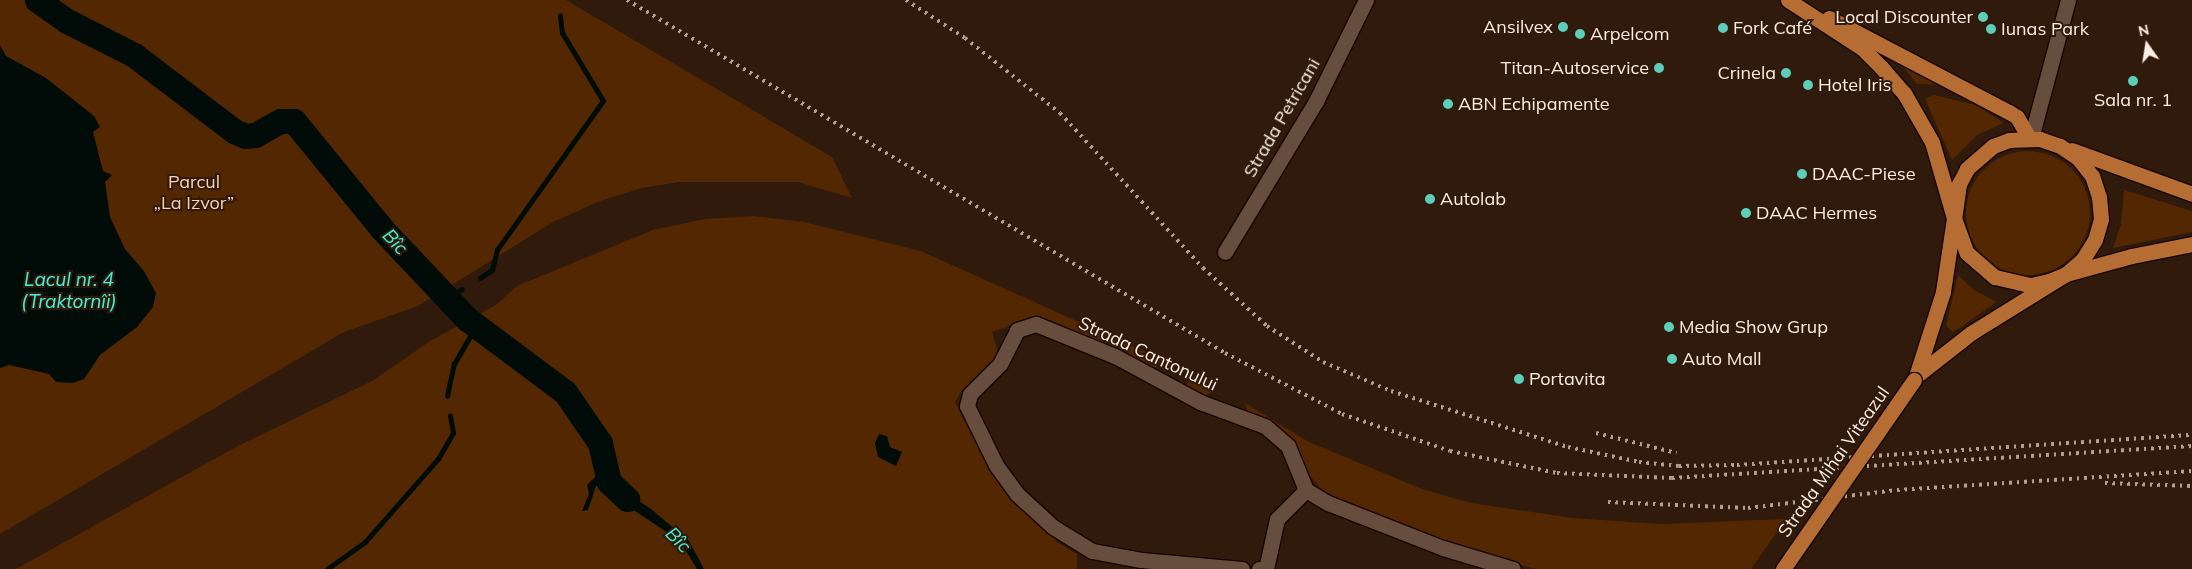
<!DOCTYPE html>
<meta charset="utf-8">
<style>
body{margin:0}
#map{position:relative;width:2192px;height:569px;overflow:hidden;background:#2f1a0b;font-family:Mulish,sans-serif}
div>[style]{position:absolute}
.green>*{inset:0;background:#532701}
.round{border-radius:50%}
.water>*{inset:0;background:#010c09}
.stream>*{height:4.5px;margin:-2.25px;padding:0 2.25px;transform-origin:2.25px;border-radius:2.25px;background:#010c09}
.river>*{height:25px;margin:-12.5px;padding:0 12.5px;transform-origin:12.5px;border-radius:12.5px;background:#010c09}
.roads{filter:drop-shadow(1px 0 #160400) drop-shadow(-1px 0 #160400) drop-shadow(0 1px #160400) drop-shadow(0 -1px #160400)}
.minor>*{height:15px;margin:-7.5px;padding:0 7.5px;transform-origin:7.5px;border-radius:7.5px;background:#664d3d}
.major>*{height:15px;margin:-7.5px;padding:0 7.5px;transform-origin:7.5px;border-radius:7.5px;background:#b66d34}
.rail>*{height:4px;margin-top:-2px;transform-origin:0;background:repeating-linear-gradient(90deg,#b2a095 0 2.5px,transparent 0 7.5px)}
.bridges{filter:drop-shadow(1px 0 #160400) drop-shadow(-1px 0 #160400) drop-shadow(0 1px #160400) drop-shadow(0 -1px #160400)}
.major-bridge>*{height:15px;margin:-7.5px;padding:0 7.5px;transform-origin:7.5px;border-radius:7.5px;background:#b66d34}
.dots>*{width:14px;height:14px;translate:-50% -50%;box-sizing:border-box;border:2px solid #2f1a0b;border-radius:50%}
span{translate:-50% -50%;white-space:nowrap;text-align:center;line-height:1.15;-webkit-text-stroke:4px #2f1a0b;paint-order:stroke}
.poi-label{font-size:18px;color:#fdede4}
.right{translate:-100% -50%;text-align:right}
.left{translate:0 -50%;text-align:left}
.street-label{font-size:18px;color:#fdede4}
.park-label{font-size:18px;color:#fad1b7}
.water-label{font-size:19px;color:#42f3d9;font-style:italic}
.north{position:absolute;left:2122px;top:20px;width:50px;height:50px;-webkit-text-stroke:4px #2f1a0b;paint-order:stroke;rotate:347deg;font-size:14px;font-weight:700;line-height:20px;text-align:center;color:#fdede4}
.north::after{content:'';display:block;margin:auto;width:18px;height:22px;background:#fdede4;clip-path:polygon(50% 0,100% 100%,50% 72%,0 100%)}
</style>
<div id="map">
<div class="green">
<div style="clip-path:polygon(0 0,566px 0,832px 157px,852px 198px,798px 182px,679px 182px,642px 188px,600px 201px,553px 222px,418px 306px,344px 332px,0 534px)"></div>
<div style="clip-path:polygon(1897px 59px,1943px 85px,1917px 84px)"></div>
<div style="clip-path:polygon(1934px 95px,1976px 105px,2004px 123px,1977px 135px,1952px 160px,1926px 101px,1926px 98px)"></div>
<div class="round" style="left:1966px;top:151px;width:124px;height:124px"></div>
<div style="clip-path:polygon(2124px 190px,2192px 211px,2192px 232px,2113px 248px,2121px 224px)"></div>
<div style="clip-path:polygon(753px 216px,804px 222px,921px 251px,1161px 359px,1156px 368px,1102px 342px,1067px 333px,1051px 320px,1026px 320px,992px 332px,998px 352px,995px 363px,971px 387px,962px 390px,955px 402px,987px 464px,1057px 536px,1055px 541px,1077px 554px,1077px 569px,16px 569px,236px 447px,374px 380px,430px 341px,496px 305px,517px 286px,653px 230px,705px 219px)"></div>
<div style="clip-path:polygon(1958px 275px,1974px 290px,1997px 302px,1953px 332px,1946px 326px)"></div>
<div style="clip-path:polygon(1192px 377px,1216px 390px,1204px 396px,1184px 388px)"></div>
<div style="clip-path:polygon(1245px 403px,1309px 442px,1422px 489px,1471px 503px,1572px 518px,1662px 524px,1786px 519px,1751px 569px,1536px 569px,1487px 556px,1372px 514px,1323px 491px,1309px 475px,1293px 442px,1249px 416px)"></div>
</div>
<div class="water">
<div style="clip-path:polygon(0 45px,6px 56px,46px 78px,94px 116px,100px 127px,93px 132px,103px 171px,112px 175px,105px 182px,110px 217px,125px 249px,144px 271px,156px 293px,153px 307px,137px 327px,100px 355px,84px 379px,73px 383px,56px 382px,49px 374px,9px 365px,0 368px)"></div>
<div style="clip-path:polygon(879px 434px,887px 436px,890px 447px,902px 452px,896px 466px,878px 457px,875px 443px)"></div>
<div style="clip-path:polygon(607px 474px,614px 484px,651px 509px,689px 541px,704px 569px,697px 569px,680px 541px,608px 493px,603px 484px,596px 486px,588px 510px,582px 511px,589px 494px,587px 485px,595px 477px)"></div>
</div>
<div class="stream">
<div style="left:480px;top:278px;width:14px;rotate:-34deg"></div>
<div style="left:492px;top:270px;width:21px;rotate:-76deg"></div>
<div style="left:497px;top:250px;width:183px;rotate:-54.6deg"></div>
<div style="left:603px;top:101px;width:79px;rotate:-121.1deg"></div>
<div style="left:562px;top:33px;width:17px;rotate:-97deg"></div>
<div style="left:447px;top:298px;width:17px;rotate:-31deg"></div>
<div style="left:447px;top:396px;width:33px;rotate:-78deg"></div>
<div style="left:454px;top:364px;width:44px;rotate:-59.9deg"></div>
<div style="left:327px;top:569px;width:47px;rotate:-35.4deg"></div>
<div style="left:365px;top:542px;width:111px;rotate:-48.7deg"></div>
<div style="left:438px;top:459px;width:30px;rotate:-60deg"></div>
<div style="left:453px;top:433px;width:17px;rotate:-100deg"></div>
</div>
<div class="river">
<div style="left:37px;top:0;width:37px;rotate:35deg"></div>
<div style="left:67px;top:21px;width:75px;rotate:26.9deg"></div>
<div style="left:134px;top:55px;width:126px;rotate:37.2deg"></div>
<div style="left:234px;top:131px;width:12px;rotate:24deg"></div>
<div style="left:245px;top:136px;width:10px;rotate:-6deg"></div>
<div style="left:255px;top:135px;width:29px;rotate:-29deg"></div>
<div style="left:280px;top:121px;width:14px"></div>
<div style="left:294px;top:121px;width:139px;rotate:50.8deg"></div>
<div style="left:382px;top:229px;width:124px;rotate:46.6deg"></div>
<div style="left:467px;top:319px;width:122px;rotate:36.7deg"></div>
<div style="left:565px;top:392px;width:62px;rotate:55.5deg"></div>
<div style="left:600px;top:443px;width:40px;rotate:77deg"></div>
<div style="left:609px;top:482px;width:25px;rotate:43deg"></div>
</div>
<div class="roads">
<div class="minor">
<div style="left:2031px;top:138px;width:143px;rotate:-75deg"></div>
<div style="left:1225px;top:252px;width:176px;rotate:-58.9deg"></div>
<div style="left:1316px;top:101px;width:113px;rotate:-63.7deg"></div>
<div style="left:1242px;top:569px;width:101px;rotate:-174.9deg"></div>
<div style="left:1141px;top:560px;width:50px;rotate:-169.6deg"></div>
<div style="left:1092px;top:551px;width:46px;rotate:-148.4deg"></div>
<div style="left:1053px;top:527px;width:49px;rotate:-137.5deg"></div>
<div style="left:1017px;top:494px;width:36px;rotate:-126deg"></div>
<div style="left:996px;top:465px;width:66px;rotate:-116.2deg"></div>
<div style="left:967px;top:406px;width:12px;rotate:-76deg"></div>
<div style="left:970px;top:394px;width:42px;rotate:-45deg"></div>
<div style="left:1000px;top:364px;width:38px;rotate:-63deg"></div>
<div style="left:1017px;top:330px;width:20px;rotate:-18deg"></div>
<div style="left:1036px;top:324px;width:85px;rotate:22.1deg"></div>
<div style="left:1115px;top:356px;width:97px;rotate:28.4deg"></div>
<div style="left:1200px;top:402px;width:69px;rotate:20.3deg"></div>
<div style="left:1265px;top:426px;width:30px;rotate:41deg"></div>
<div style="left:1288px;top:446px;width:48px;rotate:67.8deg"></div>
<div style="left:1306px;top:490px;width:26px;rotate:31deg"></div>
<div style="left:1328px;top:503px;width:123px;rotate:21.4deg"></div>
<div style="left:1443px;top:548px;width:73px;rotate:16.7deg"></div>
<div style="left:1259px;top:569px;width:7px"></div>
<div style="left:1266px;top:569px;width:51px;rotate:-77.6deg"></div>
<div style="left:1277px;top:519px;width:41px;rotate:-45deg"></div>
</div>
<div class="major">
<div style="left:1788px;top:0;width:88px;rotate:33deg"></div>
<div style="left:1862px;top:48px;width:27px;rotate:45deg"></div>
<div style="left:1881px;top:67px;width:35px;rotate:49deg"></div>
<div style="left:1904px;top:93px;width:56px;rotate:60.3deg"></div>
<div style="left:1932px;top:142px;width:79px;rotate:73.9deg"></div>
<div style="left:1954px;top:218px;width:75px;rotate:98.5deg"></div>
<div style="left:1943px;top:292px;width:88px;rotate:107.8deg"></div>
<div style="left:1829px;top:18px;width:203px;rotate:27.6deg"></div>
<div style="left:2009px;top:112px;width:9px;rotate:32deg"></div>
<div style="left:2017px;top:117px;width:24px;rotate:60deg"></div>
<div style="left:2072px;top:150px;width:128px;rotate:20.1deg"></div>
<div style="left:1916px;top:376px;width:70px;rotate:-38deg"></div>
<div style="left:1971px;top:333px;width:112px;rotate:-31.8deg"></div>
<div style="left:2066px;top:274px;width:23px;rotate:-41deg"></div>
<div style="left:2083px;top:259px;width:22px;rotate:-58deg"></div>
<div style="left:2095px;top:240px;width:22px;rotate:-74deg"></div>
<div style="left:2101px;top:219px;width:22px;rotate:-95deg"></div>
<div style="left:2099px;top:197px;width:22px;rotate:-108deg"></div>
<div style="left:2092px;top:176px;width:23px;rotate:-128deg"></div>
<div style="left:2078px;top:158px;width:22px;rotate:-146deg"></div>
<div style="left:2060px;top:146px;width:21px;rotate:-161deg"></div>
<div style="left:2040px;top:139px;width:31px;rotate:178deg"></div>
<div style="left:2009px;top:140px;width:17px;rotate:159deg"></div>
<div style="left:1993px;top:146px;width:35px;rotate:139deg"></div>
<div style="left:1967px;top:169px;width:17px;rotate:118deg"></div>
<div style="left:1959px;top:184px;width:34px;rotate:98deg"></div>
<div style="left:1954px;top:218px;width:37px;rotate:70deg"></div>
<div style="left:1967px;top:253px;width:37px;rotate:41deg"></div>
<div style="left:1995px;top:277px;width:37px;rotate:13deg"></div>
<div style="left:2031px;top:285px;width:18px;rotate:-13deg"></div>
<div style="left:2049px;top:281px;width:18px;rotate:-22deg"></div>
<div style="left:2066px;top:274px;width:68px;rotate:-15.3deg"></div>
<div style="left:2132px;top:256px;width:61px;rotate:-11.3deg"></div>
</div>
</div>
<div class="rail">
<div style="left:627px;top:0;width:694px;rotate:30.55deg"></div>
<div style="left:1225px;top:353px;width:132px;rotate:27.5deg"></div>
<div style="left:1342px;top:414px;width:114px;rotate:18.9deg"></div>
<div style="left:1450px;top:451px;width:109px;rotate:11.6deg"></div>
<div style="left:1557px;top:473px;width:115px;rotate:2.5deg"></div>
<div style="left:1672px;top:478px;width:521px;rotate:-3.52deg"></div>
<div style="left:906px;top:0;width:70px;rotate:32.8deg"></div>
<div style="left:965px;top:38px;width:121px;rotate:38.3deg"></div>
<div style="left:1060px;top:113px;width:211px;rotate:47.3deg"></div>
<div style="left:1203px;top:268px;width:86px;rotate:42.2deg"></div>
<div style="left:1267px;top:326px;width:67px;rotate:32.7deg"></div>
<div style="left:1323px;top:362px;width:74px;rotate:23.1deg"></div>
<div style="left:1391px;top:391px;width:186px;rotate:17.6deg"></div>
<div style="left:1568px;top:447px;width:73px;rotate:11.9deg"></div>
<div style="left:1639px;top:462px;width:40px;rotate:5.7deg"></div>
<div style="left:1679px;top:466px;width:58px;rotate:-1deg"></div>
<div style="left:1737px;top:465px;width:456px;rotate:-3.8deg"></div>
<div style="left:1596px;top:433px;width:83px;rotate:13.9deg"></div>
<div style="left:2105px;top:483px;width:87px;rotate:2deg"></div>
<div style="left:1608px;top:502px;width:140px;rotate:2.5deg"></div>
<div style="left:1748px;top:508px;width:150px;rotate:-6.9deg"></div>
<div style="left:1897px;top:490px;width:296px;rotate:-3.7deg"></div>
</div>
<div class="bridges">
<div class="major-bridge">
<div style="left:1783px;top:569px;width:230px;rotate:-55.3deg"></div>
</div>
</div>
<div class="dots">
<div style="left:1983px;top:17px;background:#5cceba"></div>
<div style="left:1563px;top:27px;background:#5cceba"></div>
<div style="left:1723px;top:28px;background:#5cceba"></div>
<div style="left:1991px;top:29px;background:#5cceba"></div>
<div style="left:1580px;top:34px;background:#5cceba"></div>
<div style="left:1659px;top:68px;background:#5cceba"></div>
<div style="left:1786px;top:73px;background:#5cceba"></div>
<div style="left:2133px;top:81px;background:#5cceba"></div>
<div style="left:1808px;top:85px;background:#5cceba"></div>
<div style="left:1448px;top:104px;background:#5cceba"></div>
<div style="left:1802px;top:174px;background:#5cceba"></div>
<div style="left:1430px;top:199px;background:#5cceba"></div>
<div style="left:1746px;top:213px;background:#5cceba"></div>
<div style="left:1669px;top:327px;background:#5cceba"></div>
<div style="left:1672px;top:359px;background:#5cceba"></div>
<div style="left:1519px;top:379px;background:#5cceba"></div>
</div>
<div class="poi-label">
<span class="right" style="left:1973px;top:17px">Local Discounter</span>
<span class="right" style="left:1553px;top:27px">Ansilvex</span>
<span class="left" style="left:1733px;top:28px">Fork Café</span>
<span class="left" style="left:2001px;top:29px">Iunas Park</span>
<span class="left" style="left:1590px;top:34px">Arpelcom</span>
<span class="right" style="left:1649px;top:68px">Titan-Autoservice</span>
<span class="right" style="left:1776px;top:73px">Crinela</span>
<span class="left" style="left:1818px;top:85px">Hotel Iris</span>
<span style="left:2133px;top:100px">Sala nr. 1</span>
<span class="left" style="left:1458px;top:104px">ABN Echipamente</span>
<span class="left" style="left:1812px;top:174px">DAAC-Piese</span>
<span class="left" style="left:1440px;top:199px">Autolab</span>
<span class="left" style="left:1756px;top:213px">DAAC Hermes</span>
<span class="left" style="left:1679px;top:327px">Media Show Grup</span>
<span class="left" style="left:1682px;top:359px">Auto Mall</span>
<span class="left" style="left:1529px;top:379px">Portavita</span>
</div>
<div class="street-label">
<span style="left:1282px;top:118px;rotate:-60deg">Strada Petricani</span>
<span style="left:1148px;top:354px;rotate:25deg">Strada Cantonului</span>
<span style="left:1834px;top:462px;rotate:-55deg">Strada Mihai Viteazul</span>
</div>
<div class="park-label">
<span style="left:194px;top:193px">Parcul<br>„La Izvor”</span>
</div>
<div class="water-label">
<span style="left:395px;top:242px;rotate:47deg">Bîc</span>
<span style="left:69px;top:291px">Lacul nr. 4<br>(Traktornîi)</span>
<span style="left:678px;top:540px;rotate:45deg">Bîc</span>
</div>
<div class="north">N</div>
</div>
